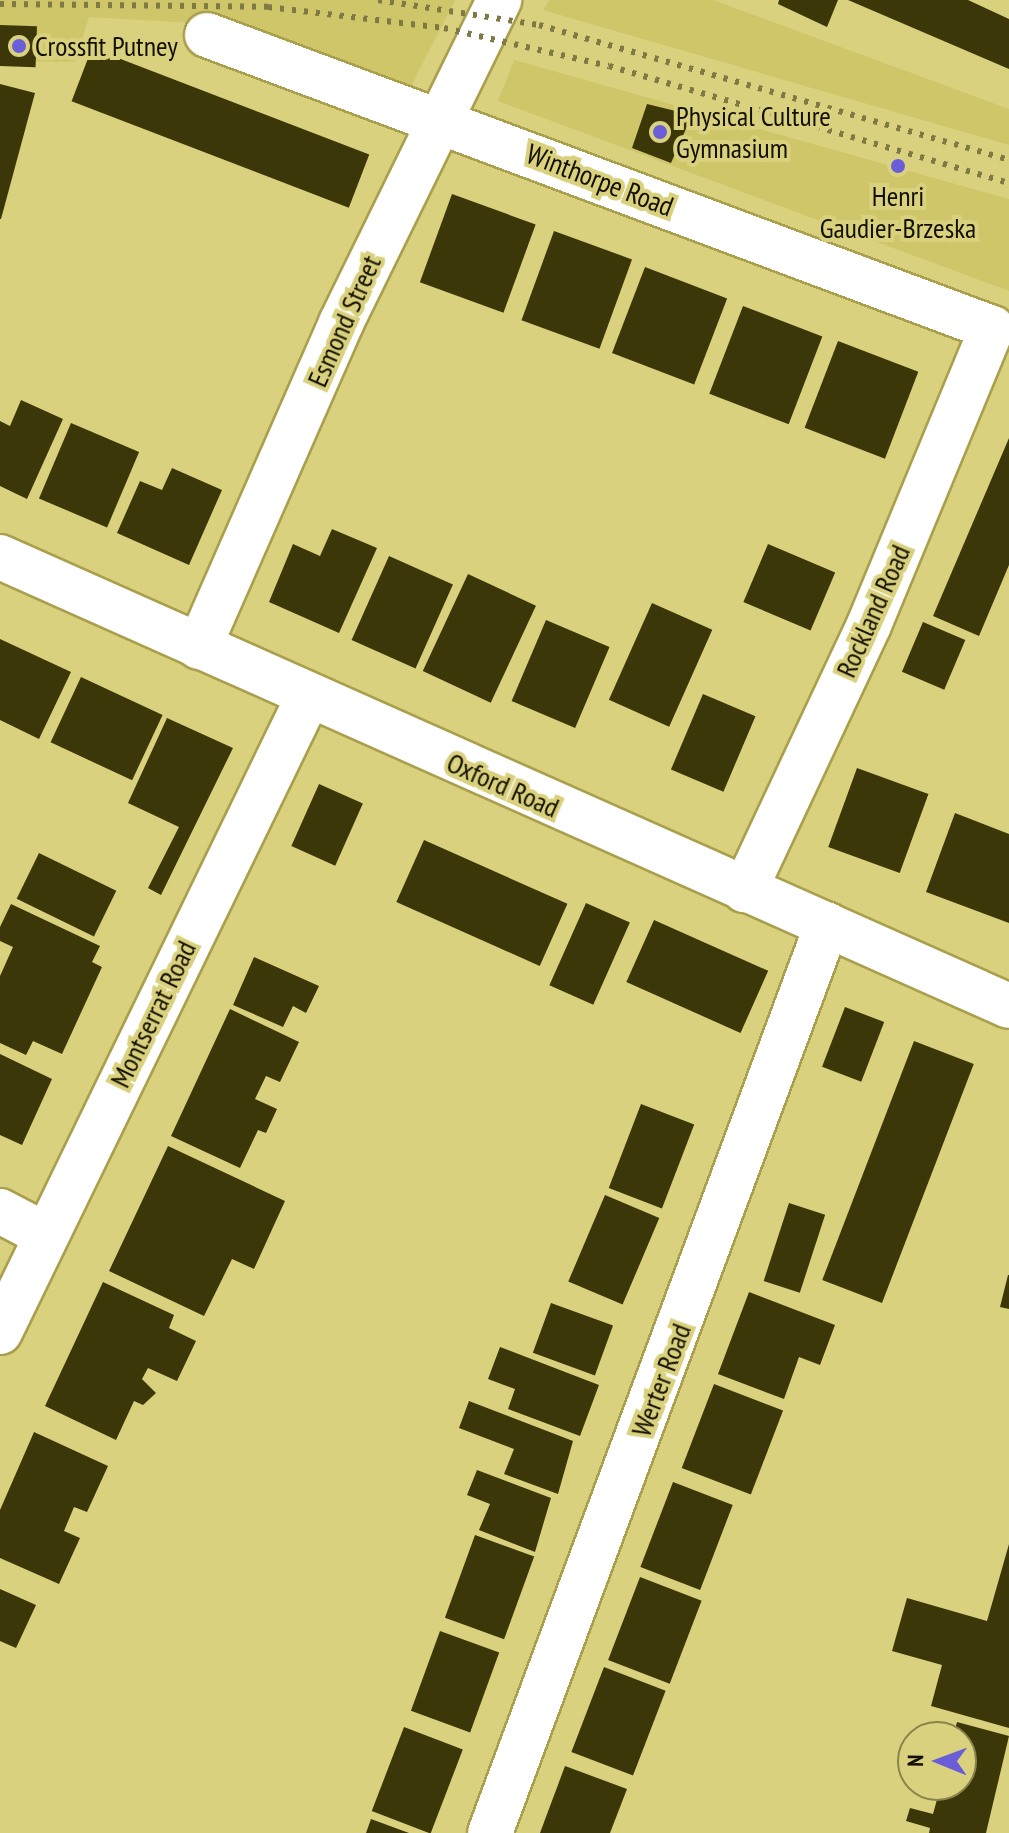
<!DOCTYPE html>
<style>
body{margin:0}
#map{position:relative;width:1009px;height:1833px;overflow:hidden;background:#dad17e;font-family:"PT Sans Narrow",sans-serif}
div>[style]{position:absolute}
.built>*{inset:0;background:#cfc569}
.building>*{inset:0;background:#3c3709;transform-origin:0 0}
.roads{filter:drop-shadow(2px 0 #a99f4d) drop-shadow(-2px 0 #a99f4d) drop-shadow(0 2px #a99f4d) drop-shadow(0 -2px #a99f4d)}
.street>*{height:44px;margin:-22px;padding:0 22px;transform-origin:22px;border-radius:22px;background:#fff}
.rail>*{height:6px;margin-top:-3px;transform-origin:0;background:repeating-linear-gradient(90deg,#7f7944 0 4px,transparent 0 12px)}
.dots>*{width:22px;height:22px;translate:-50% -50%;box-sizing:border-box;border:4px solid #dad17e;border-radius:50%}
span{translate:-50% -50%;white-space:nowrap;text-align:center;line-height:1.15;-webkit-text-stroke:8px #dad17e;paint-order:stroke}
.poi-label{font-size:28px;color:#131000}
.left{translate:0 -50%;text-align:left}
.street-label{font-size:28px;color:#131000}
.north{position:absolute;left:897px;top:1721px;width:80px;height:80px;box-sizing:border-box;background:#dad17e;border:2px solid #8a844c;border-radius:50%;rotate:271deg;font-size:22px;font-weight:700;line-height:32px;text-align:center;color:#131000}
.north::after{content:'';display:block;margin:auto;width:28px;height:36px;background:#695ed7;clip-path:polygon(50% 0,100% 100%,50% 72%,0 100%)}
</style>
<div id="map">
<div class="built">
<div style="clip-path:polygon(0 0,455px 0,409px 90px,230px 25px,89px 17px,75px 62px,0 61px)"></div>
<div style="clip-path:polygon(550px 0,713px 0,1009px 109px,1009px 145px,543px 10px)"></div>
<div style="clip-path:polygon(514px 60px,1009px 199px,1009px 291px,498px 101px)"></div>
</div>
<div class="building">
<div style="clip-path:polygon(779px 0,838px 0,827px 27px,778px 4px)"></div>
<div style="clip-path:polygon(848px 0,968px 0,1009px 19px,1009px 69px)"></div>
<div style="left:0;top:25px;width:37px;height:41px;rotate:2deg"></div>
<div style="left:92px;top:48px;width:297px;height:57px;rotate:21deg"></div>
<div style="clip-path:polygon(0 84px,35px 93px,1px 219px,0 219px)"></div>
<div style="clip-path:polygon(647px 104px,692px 115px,671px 163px,632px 148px)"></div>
<div style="left:452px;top:194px;width:89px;height:94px;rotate:20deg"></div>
<div style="left:554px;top:231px;width:83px;height:95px;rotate:20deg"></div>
<div style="left:645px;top:267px;width:88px;height:92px;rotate:21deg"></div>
<div style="left:743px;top:306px;width:85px;height:94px;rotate:21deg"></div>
<div style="left:838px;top:341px;width:86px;height:93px;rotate:21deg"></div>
<div style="clip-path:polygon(21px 400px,63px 419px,27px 499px,0 486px,0 421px,10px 426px)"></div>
<div style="left:71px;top:423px;width:74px;height:82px;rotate:23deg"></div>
<div style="clip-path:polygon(1009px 438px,1009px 565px,979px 636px,933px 616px)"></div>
<div style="clip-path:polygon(172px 468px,222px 490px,189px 565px,117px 533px,140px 481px,162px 490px)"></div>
<div style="clip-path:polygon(332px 529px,377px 548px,339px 633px,269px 602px,293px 544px,320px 556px)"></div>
<div style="left:768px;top:544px;width:73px;height:63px;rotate:23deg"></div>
<div style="left:389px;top:556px;width:70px;height:92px;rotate:24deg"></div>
<div style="left:468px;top:574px;width:75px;height:107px;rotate:25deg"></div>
<div style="left:652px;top:603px;width:66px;height:106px;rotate:24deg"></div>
<div style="left:546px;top:620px;width:69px;height:88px;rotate:23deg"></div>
<div style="left:923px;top:622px;width:46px;height:54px;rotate:23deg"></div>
<div style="clip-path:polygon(0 639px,71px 672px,39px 739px,0 720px)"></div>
<div style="left:81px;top:677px;width:90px;height:72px;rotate:25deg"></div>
<div style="left:703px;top:694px;width:57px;height:82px;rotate:23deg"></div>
<div style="clip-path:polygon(167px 718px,233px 748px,161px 895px,148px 888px,179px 827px,128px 803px)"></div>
<div style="left:857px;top:768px;width:76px;height:84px;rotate:20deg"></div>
<div style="left:319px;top:784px;width:48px;height:68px;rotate:24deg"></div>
<div style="clip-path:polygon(955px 813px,1009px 834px,1009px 923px,926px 892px)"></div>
<div style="left:424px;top:840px;width:157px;height:68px;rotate:24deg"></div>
<div style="left:39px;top:853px;width:86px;height:51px;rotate:26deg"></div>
<div style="left:586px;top:903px;width:48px;height:90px;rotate:24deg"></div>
<div style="clip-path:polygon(11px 904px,100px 946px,92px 962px,102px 967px,62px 1054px,33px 1041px,26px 1055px,0 1043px,0 976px,13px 947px,0 941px,0 927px)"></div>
<div style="left:654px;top:920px;width:125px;height:68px;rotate:24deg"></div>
<div style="clip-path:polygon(254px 957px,319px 986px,306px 1013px,293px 1006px,283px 1027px,233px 1005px)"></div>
<div style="left:845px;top:1007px;width:42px;height:64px;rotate:21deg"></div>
<div style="clip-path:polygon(230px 1009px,299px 1042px,280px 1082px,266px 1076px,255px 1099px,277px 1109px,266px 1133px,258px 1130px,240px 1168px,171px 1136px)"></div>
<div style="left:914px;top:1041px;width:64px;height:256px;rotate:21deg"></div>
<div style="clip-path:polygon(0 1054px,52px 1079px,22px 1145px,0 1135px)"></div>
<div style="left:641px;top:1104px;width:57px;height:90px;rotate:21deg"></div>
<div style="clip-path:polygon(168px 1146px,285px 1201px,254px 1269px,232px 1259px,204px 1316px,109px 1271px)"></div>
<div style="left:605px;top:1195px;width:59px;height:94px;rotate:23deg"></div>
<div style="left:789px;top:1203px;width:38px;height:82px;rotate:18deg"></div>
<div style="clip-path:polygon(1008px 1275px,1009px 1275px,1009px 1309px,1000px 1307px)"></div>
<div style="clip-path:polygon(103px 1282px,174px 1315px,169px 1328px,196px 1341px,177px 1381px,148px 1368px,142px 1379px,156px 1393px,143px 1405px,134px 1401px,116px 1440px,45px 1406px)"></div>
<div style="clip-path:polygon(749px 1292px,835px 1325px,820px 1365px,799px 1357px,784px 1399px,718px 1374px)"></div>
<div style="left:551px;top:1303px;width:66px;height:53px;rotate:20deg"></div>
<div style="clip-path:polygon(500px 1347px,599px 1385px,580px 1436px,508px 1409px,515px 1389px,488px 1379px)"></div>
<div style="left:714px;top:1384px;width:74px;height:90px;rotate:21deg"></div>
<div style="clip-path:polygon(469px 1401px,573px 1441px,558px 1494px,504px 1474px,514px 1449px,459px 1428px)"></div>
<div style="clip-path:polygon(34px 1432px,108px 1466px,87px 1512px,74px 1507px,64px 1531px,80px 1538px,59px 1584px,0 1558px,0 1510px)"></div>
<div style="clip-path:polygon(477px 1470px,551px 1498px,535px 1552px,479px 1530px,490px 1504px,467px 1495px)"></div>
<div style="left:673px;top:1482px;width:64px;height:91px;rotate:21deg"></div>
<div style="left:475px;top:1535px;width:63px;height:88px;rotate:20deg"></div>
<div style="clip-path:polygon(1009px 1544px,1009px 1728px,931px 1706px,942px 1665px,892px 1651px,907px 1598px,987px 1621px)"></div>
<div style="left:640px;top:1577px;width:66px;height:89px;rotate:21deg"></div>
<div style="clip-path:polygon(0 1589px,36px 1605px,16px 1648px,0 1641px)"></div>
<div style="left:440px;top:1631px;width:63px;height:85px;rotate:20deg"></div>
<div style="left:604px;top:1667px;width:66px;height:91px;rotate:21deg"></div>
<div style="clip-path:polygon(957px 1722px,1009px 1736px,986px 1833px,929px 1833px,930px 1828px,906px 1821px,910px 1808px,933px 1814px,941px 1785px,961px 1785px,961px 1737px,953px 1737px)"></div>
<div style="left:404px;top:1727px;width:63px;height:90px;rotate:21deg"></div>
<div style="clip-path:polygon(565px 1766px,627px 1789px,610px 1833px,540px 1833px)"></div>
<div style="clip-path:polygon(371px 1819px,409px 1833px,366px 1833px)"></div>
</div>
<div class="roads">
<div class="street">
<div style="left:207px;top:35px;width:838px;rotate:20.47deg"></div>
<div style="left:992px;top:328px;width:321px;rotate:112.5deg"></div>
<div style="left:869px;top:625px;width:293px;rotate:115.1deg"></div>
<div style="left:0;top:557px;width:1104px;rotate:23.99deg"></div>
<div style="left:199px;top:647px;width:354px;rotate:-66.3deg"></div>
<div style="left:341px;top:323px;width:360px;rotate:-63.9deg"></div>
<div style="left:0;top:1211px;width:50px;rotate:27.6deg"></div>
<div style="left:0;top:1332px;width:706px;rotate:-64.12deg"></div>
<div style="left:490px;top:1833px;width:969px;rotate:-69.64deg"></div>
</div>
</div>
<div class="rail">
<div style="left:378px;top:0;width:163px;rotate:8.8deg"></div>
<div style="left:539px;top:25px;width:489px;rotate:16deg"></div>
<div style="left:0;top:4px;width:268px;rotate:0.6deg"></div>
<div style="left:268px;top:7px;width:177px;rotate:6.8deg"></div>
<div style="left:444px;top:28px;width:169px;rotate:13deg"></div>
<div style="left:609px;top:66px;width:417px;rotate:16.3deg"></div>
</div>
<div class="dots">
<div style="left:19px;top:46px;background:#695ed7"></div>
<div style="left:660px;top:132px;background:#695ed7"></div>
<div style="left:898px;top:166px;background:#695ed7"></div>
</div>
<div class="poi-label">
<span class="left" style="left:35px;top:46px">Crossfit Putney</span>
<span class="left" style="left:676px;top:132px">Physical Culture<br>Gymnasium</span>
<span style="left:898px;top:212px">Henri<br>Gaudier-Brzeska</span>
</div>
<div class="street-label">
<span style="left:600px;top:180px;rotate:21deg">Winthorpe Road</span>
<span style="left:344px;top:321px;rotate:-66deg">Esmond Street</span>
<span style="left:873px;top:611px;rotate:-66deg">Rockland Road</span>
<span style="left:503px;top:785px;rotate:24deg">Oxford Road</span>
<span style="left:153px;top:1014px;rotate:-64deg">Montserrat Road</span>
<span style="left:661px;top:1380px;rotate:-69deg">Werter Road</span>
</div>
<div class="north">N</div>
</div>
